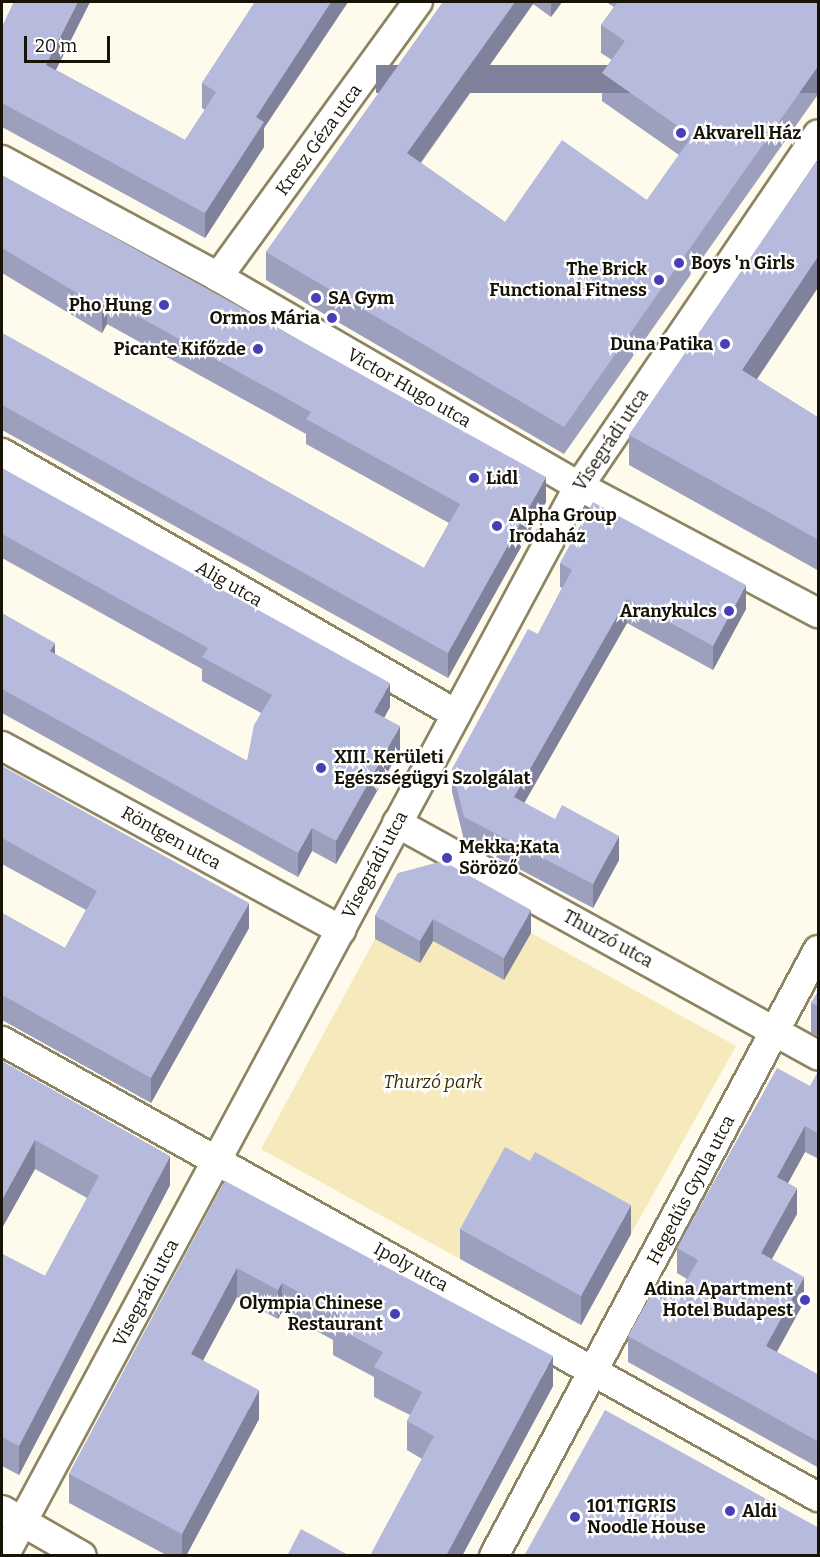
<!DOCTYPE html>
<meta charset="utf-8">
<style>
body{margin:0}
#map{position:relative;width:820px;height:1557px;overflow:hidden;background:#fefaec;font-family:Bitter,serif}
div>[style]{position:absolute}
.green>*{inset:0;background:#f6eabc}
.roads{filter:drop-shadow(2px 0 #8c8462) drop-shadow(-2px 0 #8c8462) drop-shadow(0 2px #8c8462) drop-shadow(0 -2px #8c8462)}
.street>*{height:28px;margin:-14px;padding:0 14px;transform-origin:14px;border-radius:14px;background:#fff}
.wall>*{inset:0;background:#9da0bd}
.shaded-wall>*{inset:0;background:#7f829a;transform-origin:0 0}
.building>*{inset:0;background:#b6badc}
.dots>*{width:16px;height:16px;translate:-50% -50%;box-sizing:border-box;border:3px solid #fff;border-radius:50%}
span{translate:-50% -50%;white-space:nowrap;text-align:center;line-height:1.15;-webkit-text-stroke:4.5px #fff;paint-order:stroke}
.poi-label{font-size:18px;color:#171407;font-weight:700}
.left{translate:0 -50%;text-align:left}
.right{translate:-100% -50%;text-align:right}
.street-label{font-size:18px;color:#171407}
.park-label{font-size:18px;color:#3a2f00;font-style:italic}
.frame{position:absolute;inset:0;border:3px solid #171407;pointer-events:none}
.scale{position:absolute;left:24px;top:36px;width:86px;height:27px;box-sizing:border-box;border:3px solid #171407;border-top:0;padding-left:8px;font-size:18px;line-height:21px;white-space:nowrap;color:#171407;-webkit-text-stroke:4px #fff;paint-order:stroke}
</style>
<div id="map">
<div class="green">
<div style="clip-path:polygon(531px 933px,736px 1046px,631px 1234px,505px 1177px,460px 1259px,261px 1149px,375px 939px,433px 941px,504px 980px)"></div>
</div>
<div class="roads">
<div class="street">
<div style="left:2px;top:160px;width:246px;rotate:28.4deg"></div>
<div style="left:218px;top:277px;width:417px;rotate:30.1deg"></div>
<div style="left:579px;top:486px;width:271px;rotate:28deg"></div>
<div style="left:218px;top:277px;width:340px;rotate:-54deg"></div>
<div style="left:2px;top:453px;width:524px;rotate:29.89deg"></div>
<div style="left:2px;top:746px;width:386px;rotate:28.5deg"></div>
<div style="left:397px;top:823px;width:481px;rotate:28.9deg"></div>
<div style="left:2px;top:1041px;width:935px;rotate:29.2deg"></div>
<div style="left:2px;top:1510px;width:92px;rotate:29.9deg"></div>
<div style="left:4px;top:1556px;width:1215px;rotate:-61.75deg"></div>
<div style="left:579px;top:486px;width:425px;rotate:-55.8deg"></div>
<div style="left:494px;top:1556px;width:687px;rotate:-61.87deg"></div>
</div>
</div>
<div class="wall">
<div style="clip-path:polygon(14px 2px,90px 2px,56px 70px,185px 140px,205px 110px,202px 108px,202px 83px,255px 2px,348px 2px,264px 128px,264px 147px,205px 238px,2px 127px,2px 27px)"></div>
<div style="clip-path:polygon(443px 2px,562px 2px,551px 17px,533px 4px,421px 163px,505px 222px,647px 200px,679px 155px,602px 101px,602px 73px,612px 60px,601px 53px,601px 25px,614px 7px,606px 2px,819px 2px,819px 93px,564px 454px,266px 280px,266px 252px)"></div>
<div style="clip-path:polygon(819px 158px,819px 286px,757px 379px,819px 418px,819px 571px,629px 465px,629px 435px)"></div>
<div style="clip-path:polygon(2px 175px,546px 502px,448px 678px,2px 430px,2px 333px,424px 568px,449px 523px,306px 444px,306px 434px,107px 324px,102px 333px,2px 273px)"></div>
<div style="clip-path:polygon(2px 468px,390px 707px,384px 718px,400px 750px,336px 864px,312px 851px,298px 877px,2px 713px,2px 613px,55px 654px,247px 761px,261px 713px,202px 681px,202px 669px,2px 558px)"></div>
<div style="clip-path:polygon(560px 563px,746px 609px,713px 670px,627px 623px,524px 803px,619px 860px,593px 908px,464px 840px,452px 792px,452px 769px,538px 634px,562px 588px,560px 587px)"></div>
<div style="clip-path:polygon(2px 766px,249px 928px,151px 1103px,2px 1020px,2px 913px,65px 948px,86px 910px,2px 864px)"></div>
<div style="clip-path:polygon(398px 873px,531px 933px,504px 980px,433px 941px,420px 963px,375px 939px,375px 916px)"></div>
<div style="clip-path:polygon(819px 990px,819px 1036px,811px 1033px,811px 1003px)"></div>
<div style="clip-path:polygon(2px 1061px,170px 1185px,19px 1475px,2px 1466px,2px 1254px,45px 1276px,87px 1198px,35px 1169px,2px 1228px)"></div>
<div style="clip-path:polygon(819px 1074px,819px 1159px,805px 1152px,788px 1183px,797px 1214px,772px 1259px,804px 1302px,777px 1352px,819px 1375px,819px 1468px,628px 1362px,628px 1336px,676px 1299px,687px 1279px,677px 1273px,677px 1248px,810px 1086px)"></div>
<div style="clip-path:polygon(530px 1161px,631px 1234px,581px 1325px,460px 1259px,460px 1229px)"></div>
<div style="clip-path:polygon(225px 1181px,553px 1386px,462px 1556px,370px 1556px,422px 1459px,407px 1450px,407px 1421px,410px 1415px,374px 1397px,374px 1377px,333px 1355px,333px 1340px,282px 1312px,278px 1319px,237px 1297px,203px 1360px,259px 1419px,186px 1556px,168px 1556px,69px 1503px,69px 1474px)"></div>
</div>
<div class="shaded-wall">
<div style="clip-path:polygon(78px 2px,90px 2px,46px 89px,46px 65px)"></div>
<div style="clip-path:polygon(331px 2px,348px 2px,264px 128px,264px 147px,205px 238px,205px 213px,256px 117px)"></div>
<div style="clip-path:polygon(515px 2px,533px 2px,533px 4px,407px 181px,407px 153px)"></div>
<div style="clip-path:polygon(551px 2px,562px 2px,551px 17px)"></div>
<div style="left:819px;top:65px;width:28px;height:443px;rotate:90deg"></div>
<div style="clip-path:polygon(819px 255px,819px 286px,742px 401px,742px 370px)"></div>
<div style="clip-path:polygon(107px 299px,107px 324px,102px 333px,102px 308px)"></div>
<div style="clip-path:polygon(546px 477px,546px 502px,448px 678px,448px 653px)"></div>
<div style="clip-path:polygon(746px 585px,746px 609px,713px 670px,713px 646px)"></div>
<div style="clip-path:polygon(627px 599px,627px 623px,514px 821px,514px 797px)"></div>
<div style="clip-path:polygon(55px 643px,55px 667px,50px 651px)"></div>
<div style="clip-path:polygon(390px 683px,390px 707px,374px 736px,374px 712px)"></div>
<div style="clip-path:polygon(400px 726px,400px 750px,336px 864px,336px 841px)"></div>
<div style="clip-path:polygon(312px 828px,312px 851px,298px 877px,298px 853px)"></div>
<div style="clip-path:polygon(619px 836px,619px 860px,593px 908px,593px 884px)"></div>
<div style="clip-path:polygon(249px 903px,249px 928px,151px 1103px,151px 1078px)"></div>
<div style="clip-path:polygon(531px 910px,531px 933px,504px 980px,504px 958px)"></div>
<div style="clip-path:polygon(433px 919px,433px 941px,420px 963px,420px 941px)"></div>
<div style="clip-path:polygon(805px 1126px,805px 1152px,777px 1203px,777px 1177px)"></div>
<div style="clip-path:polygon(35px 1140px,35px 1169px,2px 1228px,2px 1200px)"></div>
<div style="clip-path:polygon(170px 1156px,170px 1185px,19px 1475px,19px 1446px)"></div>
<div style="clip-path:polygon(797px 1188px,797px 1214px,761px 1278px,761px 1253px)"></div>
<div style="clip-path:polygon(631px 1205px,631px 1234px,581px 1325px,581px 1296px)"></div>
<div style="clip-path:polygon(237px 1268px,237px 1297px,191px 1383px,191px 1354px)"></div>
<div style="clip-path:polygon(804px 1277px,804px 1302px,766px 1371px,766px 1346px)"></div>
<div style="clip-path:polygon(282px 1283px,282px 1312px,278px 1319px,278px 1290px)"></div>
<div style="clip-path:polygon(553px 1356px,553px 1386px,462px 1556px,446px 1556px)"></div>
<div style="clip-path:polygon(259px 1390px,259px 1419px,186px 1556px,182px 1556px,182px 1534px)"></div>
</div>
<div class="building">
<div style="clip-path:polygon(14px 2px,78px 2px,46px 65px,185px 140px,216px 92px,202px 83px,255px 2px,331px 2px,256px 117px,264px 122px,205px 213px,2px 103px,2px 27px)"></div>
<div style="clip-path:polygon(443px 2px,515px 2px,407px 153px,505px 222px,562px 140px,647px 200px,692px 136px,602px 73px,625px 41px,601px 25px,618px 2px,819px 2px,819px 65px,564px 427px,266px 252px)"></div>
<div style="clip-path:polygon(819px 158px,819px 255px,742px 370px,819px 418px,819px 540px,629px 435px)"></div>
<div style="clip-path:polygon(2px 175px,546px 477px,448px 653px,2px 405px,2px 333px,424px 568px,460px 504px,306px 419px,311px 412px,107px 299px,102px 308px,2px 248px)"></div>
<div style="clip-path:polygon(2px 468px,390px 683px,374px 712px,400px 726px,336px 841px,312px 828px,298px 853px,2px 689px,2px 613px,55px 643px,50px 651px,247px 761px,254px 725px,272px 695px,202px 657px,208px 648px,2px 534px)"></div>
<div style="clip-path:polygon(593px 502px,746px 585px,713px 646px,627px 599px,514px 797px,555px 819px,562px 805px,619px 836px,593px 884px,464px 817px,452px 769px,528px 629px,538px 634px,572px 570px,560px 563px)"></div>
<div style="clip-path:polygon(2px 766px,249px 903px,151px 1078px,2px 995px,2px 913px,65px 948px,97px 891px,2px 838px)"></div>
<div style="clip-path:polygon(443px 861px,531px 910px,504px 958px,433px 919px,420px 941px,375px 916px,398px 873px)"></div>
<div style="clip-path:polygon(819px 990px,819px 1007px,811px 1003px)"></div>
<div style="clip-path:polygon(2px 1061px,170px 1156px,19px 1446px,2px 1437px,2px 1254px,45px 1276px,99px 1176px,35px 1140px,2px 1200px)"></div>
<div style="clip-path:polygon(777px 1068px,810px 1086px,817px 1073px,819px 1074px,819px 1134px,805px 1126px,777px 1177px,797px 1188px,761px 1253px,804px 1277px,766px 1346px,819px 1375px,819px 1442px,628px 1336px,655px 1287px,676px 1299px,698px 1260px,677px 1248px)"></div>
<div style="clip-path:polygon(505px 1147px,530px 1161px,535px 1152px,631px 1205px,581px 1296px,460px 1229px)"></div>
<div style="clip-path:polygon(225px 1181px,553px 1356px,446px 1556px,370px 1556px,434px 1436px,407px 1421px,422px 1392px,374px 1367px,383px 1352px,333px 1326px,340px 1314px,282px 1283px,278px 1290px,237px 1268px,191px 1354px,259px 1390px,182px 1534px,69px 1474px)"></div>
<div style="clip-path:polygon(605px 1410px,819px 1528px,819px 1556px,524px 1556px)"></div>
<div style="clip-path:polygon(301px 1529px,350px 1556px,287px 1556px)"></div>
</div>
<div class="dots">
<div style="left:681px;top:133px;background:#483eb5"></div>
<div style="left:679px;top:263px;background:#483eb5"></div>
<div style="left:659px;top:280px;background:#483eb5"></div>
<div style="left:316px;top:298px;background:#483eb5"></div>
<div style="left:164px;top:305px;background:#483eb5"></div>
<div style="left:332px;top:318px;background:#483eb5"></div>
<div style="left:725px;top:344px;background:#483eb5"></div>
<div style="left:258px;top:349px;background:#483eb5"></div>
<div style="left:474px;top:478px;background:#483eb5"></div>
<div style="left:497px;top:526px;background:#483eb5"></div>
<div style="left:729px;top:611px;background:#483eb5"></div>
<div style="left:321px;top:768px;background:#483eb5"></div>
<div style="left:447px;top:858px;background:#483eb5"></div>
<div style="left:805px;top:1300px;background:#483eb5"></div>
<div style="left:395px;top:1314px;background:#483eb5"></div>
<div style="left:730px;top:1511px;background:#483eb5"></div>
<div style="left:575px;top:1517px;background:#483eb5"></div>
</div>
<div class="poi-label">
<span class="left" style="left:693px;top:133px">Akvarell Ház</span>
<span class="left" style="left:691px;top:263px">Boys 'n Girls</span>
<span class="right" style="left:647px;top:280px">The Brick<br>Functional Fitness</span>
<span class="left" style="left:328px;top:298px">SA Gym</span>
<span class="right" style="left:152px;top:305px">Pho Hung</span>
<span class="right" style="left:320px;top:318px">Ormos Mária</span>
<span class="right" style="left:713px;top:344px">Duna Patika</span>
<span class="right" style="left:246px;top:349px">Picante Kifőzde</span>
<span class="left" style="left:486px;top:478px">Lidl</span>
<span class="left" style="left:509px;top:526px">Alpha Group<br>Irodaház</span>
<span class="right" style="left:717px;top:611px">Aranykulcs</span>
<span class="left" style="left:334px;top:768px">XIII. Kerületi<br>Egészségügyi Szolgálat</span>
<span class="left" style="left:459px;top:858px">Mekka;Kata<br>Söröző</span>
<span class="right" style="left:793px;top:1300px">Adina Apartment<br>Hotel Budapest</span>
<span class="right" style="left:383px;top:1314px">Olympia Chinese<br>Restaurant</span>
<span class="left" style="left:587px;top:1517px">101 TIGRIS<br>Noodle House</span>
<span class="left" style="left:742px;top:1511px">Aldi</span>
</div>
<div class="street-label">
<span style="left:319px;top:140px;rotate:-54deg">Kresz Géza utca</span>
<span style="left:409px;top:388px;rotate:30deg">Victor Hugo utca</span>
<span style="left:611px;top:440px;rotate:-56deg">Visegrádi utca</span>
<span style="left:229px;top:584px;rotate:30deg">Alig utca</span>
<span style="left:171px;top:838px;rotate:29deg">Röntgen utca</span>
<span style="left:375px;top:865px;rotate:-62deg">Visegrádi utca</span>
<span style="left:608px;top:939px;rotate:29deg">Thurzó utca</span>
<span style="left:691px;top:1190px;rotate:-62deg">Hegedűs Gyula utca</span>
<span style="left:411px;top:1267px;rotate:29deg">Ipoly utca</span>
<span style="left:146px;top:1293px;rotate:-62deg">Visegrádi utca</span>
</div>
<div class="park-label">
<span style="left:433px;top:1082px">Thurzó park</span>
</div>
<div class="frame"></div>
<div class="scale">20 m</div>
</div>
